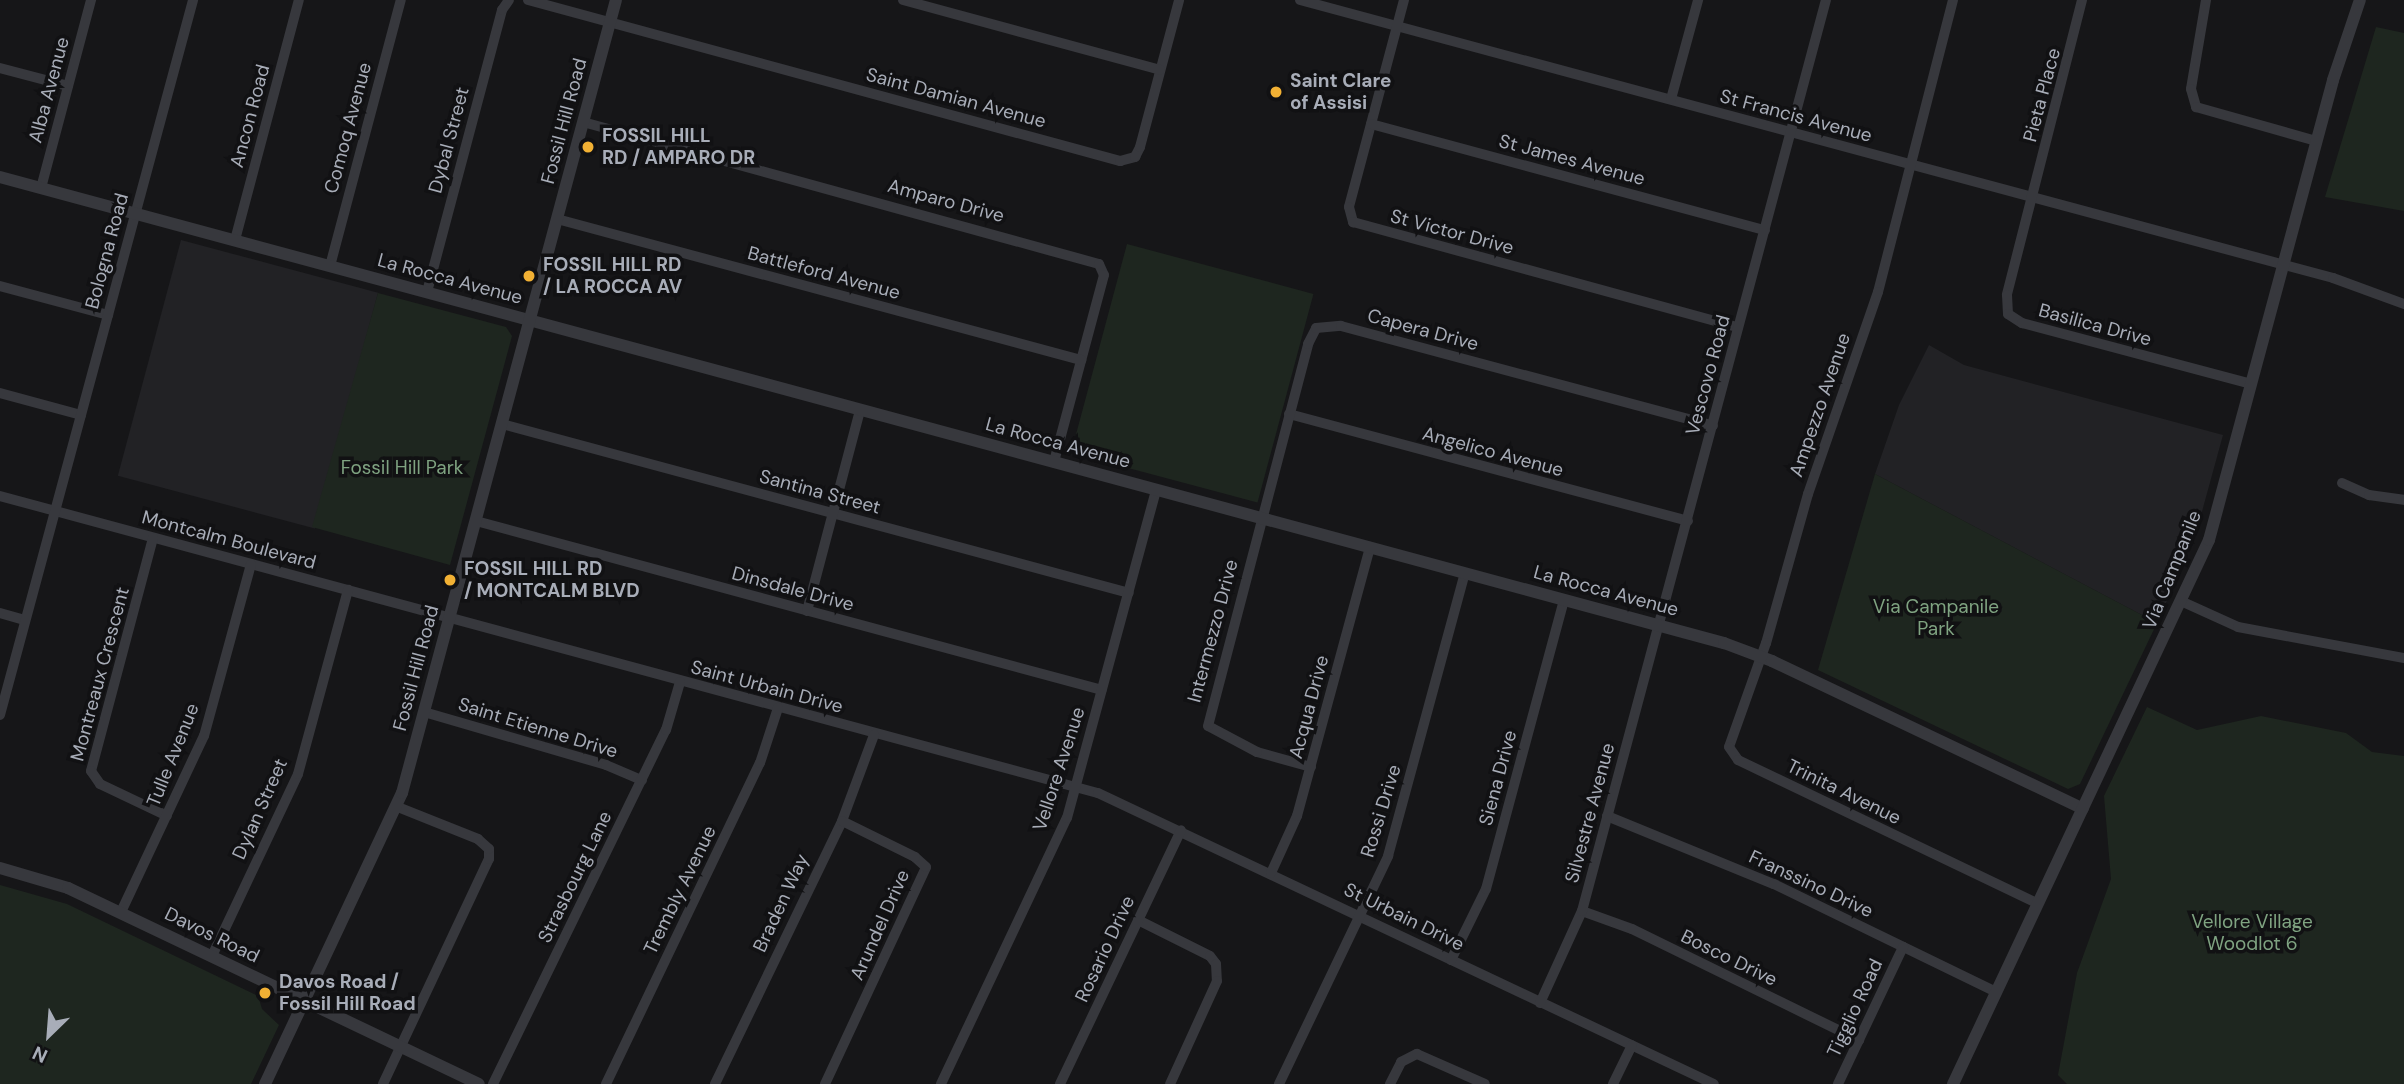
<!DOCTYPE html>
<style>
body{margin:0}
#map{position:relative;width:2404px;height:1084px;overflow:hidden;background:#161618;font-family:"DM Sans",sans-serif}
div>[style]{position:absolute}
.built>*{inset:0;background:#222225;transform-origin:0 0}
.green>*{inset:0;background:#1e261f;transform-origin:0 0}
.minor>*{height:10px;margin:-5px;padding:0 5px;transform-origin:5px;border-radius:5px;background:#37383d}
.tertiary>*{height:12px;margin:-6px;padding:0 6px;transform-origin:6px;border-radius:6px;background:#37383d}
.dots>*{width:19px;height:19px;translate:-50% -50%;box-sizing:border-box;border:4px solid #111113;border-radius:50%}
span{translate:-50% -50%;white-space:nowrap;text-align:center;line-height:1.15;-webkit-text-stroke:7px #111113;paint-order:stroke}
.poi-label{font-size:19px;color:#a8adb8;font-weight:700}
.left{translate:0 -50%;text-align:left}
.street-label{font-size:19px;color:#a8adb8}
.park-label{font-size:19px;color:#7fa381}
.north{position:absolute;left:14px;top:1000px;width:70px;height:70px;-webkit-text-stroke:5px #111113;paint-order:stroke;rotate:205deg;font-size:19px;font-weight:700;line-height:28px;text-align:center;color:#a8adb8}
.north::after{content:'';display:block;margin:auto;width:24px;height:32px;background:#a8adb8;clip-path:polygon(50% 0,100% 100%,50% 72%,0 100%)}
</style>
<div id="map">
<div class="built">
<div style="left:181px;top:240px;width:204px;height:244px;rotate:15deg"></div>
<div style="clip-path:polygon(1929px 345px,1964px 365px,2223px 435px,2195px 537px,2157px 623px,1875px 474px,1899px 405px)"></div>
</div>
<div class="green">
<div style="clip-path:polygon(2376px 27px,2404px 33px,2404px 211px,2325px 197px)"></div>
<div style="left:1127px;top:244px;width:193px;height:216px;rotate:15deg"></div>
<div style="clip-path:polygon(378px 293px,506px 327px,512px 336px,450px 565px,312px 527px)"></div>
<div style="clip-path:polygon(1875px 474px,2157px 623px,2080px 784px,2068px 789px,1818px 670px)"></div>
<div style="clip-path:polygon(2147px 707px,2197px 730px,2261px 716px,2346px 733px,2372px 752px,2404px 756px,2404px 1084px,2067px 1084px,2058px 1075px,2077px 973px,2111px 879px,2104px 796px)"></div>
<div style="clip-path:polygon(0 885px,67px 904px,258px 996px,262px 1009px,279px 1025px,251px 1084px,0 1084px)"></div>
</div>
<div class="minor">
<div style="left:528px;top:0;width:614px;rotate:15.21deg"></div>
<div style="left:1120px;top:161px;width:16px;rotate:-15deg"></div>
<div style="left:1135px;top:157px;width:11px;rotate:-63deg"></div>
<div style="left:1140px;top:147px;width:152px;rotate:-75.1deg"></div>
<div style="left:903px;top:0;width:266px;rotate:15.2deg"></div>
<div style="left:1300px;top:0;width:1070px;rotate:15.06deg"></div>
<div style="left:2333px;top:278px;width:76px;rotate:20.1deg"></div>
<div style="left:1404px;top:0;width:214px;rotate:104.9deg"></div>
<div style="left:1349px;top:207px;width:16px;rotate:75deg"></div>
<div style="left:1353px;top:222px;width:399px;rotate:15.3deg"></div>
<div style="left:1953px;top:0;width:301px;rotate:104.4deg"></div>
<div style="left:1878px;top:292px;width:214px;rotate:109.1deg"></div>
<div style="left:1808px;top:494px;width:155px;rotate:105.7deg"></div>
<div style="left:1766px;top:643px;width:110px;rotate:109.6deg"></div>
<div style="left:1729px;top:747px;width:16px;rotate:55deg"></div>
<div style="left:1738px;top:760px;width:333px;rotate:25.6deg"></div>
<div style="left:2082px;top:0;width:304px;rotate:104.3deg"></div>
<div style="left:2007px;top:295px;width:19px;rotate:87deg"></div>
<div style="left:2008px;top:314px;width:17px;rotate:33deg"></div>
<div style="left:2022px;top:323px;width:237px;rotate:14.9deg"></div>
<div style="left:2206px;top:0;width:90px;rotate:99.6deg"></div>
<div style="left:2191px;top:89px;width:19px;rotate:74deg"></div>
<div style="left:2196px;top:107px;width:125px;rotate:15.8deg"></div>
<div style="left:0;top:68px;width:70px;rotate:14.8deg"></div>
<div style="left:1671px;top:99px;width:103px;rotate:-74.7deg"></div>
<div style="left:583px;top:122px;width:535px;rotate:15.39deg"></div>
<div style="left:1099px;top:264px;width:12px;rotate:66deg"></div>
<div style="left:1104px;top:275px;width:194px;rotate:105deg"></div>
<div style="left:1371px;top:124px;width:408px;rotate:15.1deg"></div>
<div style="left:41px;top:188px;width:195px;rotate:-75.1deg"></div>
<div style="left:557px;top:219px;width:543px;rotate:15.06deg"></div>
<div style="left:235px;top:240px;width:248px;rotate:-75.1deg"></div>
<div style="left:330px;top:266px;width:275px;rotate:-75.1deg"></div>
<div style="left:0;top:286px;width:112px;rotate:15deg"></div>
<div style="left:427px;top:292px;width:292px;rotate:-75.1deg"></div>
<div style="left:502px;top:10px;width:12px;rotate:-55deg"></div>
<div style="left:0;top:393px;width:84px;rotate:15.2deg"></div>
<div style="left:1289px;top:414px;width:413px;rotate:15deg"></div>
<div style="left:502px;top:424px;width:649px;rotate:15.08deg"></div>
<div style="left:2342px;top:483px;width:30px;rotate:24deg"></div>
<div style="left:2369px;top:495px;width:35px;rotate:8deg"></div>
<div style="left:0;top:496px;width:1137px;rotate:15.14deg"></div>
<div style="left:1098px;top:793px;width:681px;rotate:25.29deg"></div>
<div style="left:476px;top:521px;width:648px;rotate:15.11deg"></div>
<div style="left:153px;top:538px;width:241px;rotate:104.9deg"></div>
<div style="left:91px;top:771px;width:16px;rotate:55deg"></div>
<div style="left:100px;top:784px;width:74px;rotate:25.5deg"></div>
<div style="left:2183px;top:602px;width:60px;rotate:24.4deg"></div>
<div style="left:2238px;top:627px;width:169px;rotate:10.6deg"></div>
<div style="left:807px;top:611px;width:208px;rotate:-75.2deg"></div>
<div style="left:0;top:613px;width:26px;rotate:16deg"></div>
<div style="left:424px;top:712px;width:190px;rotate:16.2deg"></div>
<div style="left:606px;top:765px;width:39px;rotate:23deg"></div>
<div style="left:0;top:715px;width:741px;rotate:-74.89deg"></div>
<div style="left:1311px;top:767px;width:56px;rotate:-164.5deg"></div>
<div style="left:1257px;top:752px;width:55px;rotate:-152deg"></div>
<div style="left:1208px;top:726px;width:395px;rotate:-75.3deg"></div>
<div style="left:1308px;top:344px;width:18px;rotate:-63deg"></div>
<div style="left:1316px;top:328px;width:25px;rotate:-5deg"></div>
<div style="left:1341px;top:326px;width:385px;rotate:15deg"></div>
<div style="left:1607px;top:816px;width:180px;rotate:22.2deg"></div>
<div style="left:1774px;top:884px;width:247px;rotate:25.9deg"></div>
<div style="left:1271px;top:873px;width:63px;rotate:-65.5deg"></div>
<div style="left:1297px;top:816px;width:279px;rotate:-74.8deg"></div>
<div style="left:1582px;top:911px;width:53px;rotate:19.8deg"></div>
<div style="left:1632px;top:929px;width:253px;rotate:26.1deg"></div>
<div style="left:121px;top:912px;width:195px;rotate:-64.8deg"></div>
<div style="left:204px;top:736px;width:178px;rotate:-74.7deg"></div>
<div style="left:1138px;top:920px;width:80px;rotate:26.6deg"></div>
<div style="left:1210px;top:956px;width:10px;rotate:53deg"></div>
<div style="left:1216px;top:964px;width:17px;rotate:87deg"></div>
<div style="left:1217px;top:981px;width:113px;rotate:114.5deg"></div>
<div style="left:212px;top:956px;width:201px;rotate:-64.7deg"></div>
<div style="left:298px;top:774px;width:191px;rotate:-74.8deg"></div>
<div style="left:1451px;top:960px;width:79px;rotate:-63.8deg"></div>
<div style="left:1486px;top:889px;width:299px;rotate:-74.9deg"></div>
<div style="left:1540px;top:1003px;width:101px;rotate:-65.5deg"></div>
<div style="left:1582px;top:911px;width:943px;rotate:-75.01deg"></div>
<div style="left:383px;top:1084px;width:249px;rotate:-64.8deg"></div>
<div style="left:489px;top:859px;width:10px;rotate:-90deg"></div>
<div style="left:489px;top:849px;width:15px;rotate:-138deg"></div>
<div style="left:478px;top:839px;width:86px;rotate:-158.2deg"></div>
<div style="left:493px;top:1084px;width:394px;rotate:-64deg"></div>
<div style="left:666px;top:730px;width:50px;rotate:-73.7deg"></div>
<div style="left:606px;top:1084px;width:356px;rotate:-64.4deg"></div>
<div style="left:760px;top:763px;width:58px;rotate:-71.9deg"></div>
<div style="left:715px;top:1084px;width:292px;rotate:-64.2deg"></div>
<div style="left:842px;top:821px;width:92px;rotate:-69.6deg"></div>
<div style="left:825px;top:1084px;width:239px;rotate:-65deg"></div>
<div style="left:926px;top:867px;width:15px;rotate:-138deg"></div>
<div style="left:915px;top:857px;width:81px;rotate:-153.7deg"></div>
<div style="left:941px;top:1084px;width:294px;rotate:-64.7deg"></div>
<div style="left:1067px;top:818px;width:340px;rotate:-74.8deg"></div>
<div style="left:1060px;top:1084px;width:281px;rotate:-64.5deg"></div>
<div style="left:1279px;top:1084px;width:253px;rotate:-64.4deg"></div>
<div style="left:1388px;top:856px;width:293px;rotate:-74.8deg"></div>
<div style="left:1390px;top:1084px;width:25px;rotate:-63deg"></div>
<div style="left:1401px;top:1062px;width:18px;rotate:-27deg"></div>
<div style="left:1417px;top:1054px;width:74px;rotate:23.8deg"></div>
<div style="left:1613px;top:1084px;width:43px;rotate:-64deg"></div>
<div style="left:1838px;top:1084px;width:152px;rotate:-64.6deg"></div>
</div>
<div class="tertiary">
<div style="left:0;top:177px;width:1786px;rotate:15.13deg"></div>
<div style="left:1724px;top:643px;width:51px;rotate:20.6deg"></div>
<div style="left:1772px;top:661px;width:344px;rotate:25.4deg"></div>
<div style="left:0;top:868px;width:71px;rotate:16.4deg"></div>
<div style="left:68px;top:888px;width:455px;rotate:25.5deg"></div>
<div style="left:265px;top:1084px;width:322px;rotate:-64.8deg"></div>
<div style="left:402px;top:793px;width:821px;rotate:-74.9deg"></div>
<div style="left:1953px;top:1084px;width:601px;rotate:-64.8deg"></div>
<div style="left:2209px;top:540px;width:476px;rotate:-74.9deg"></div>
<div style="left:2333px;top:80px;width:84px;rotate:-71.4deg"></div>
</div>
<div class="dots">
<div style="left:1276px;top:92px;background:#f2b134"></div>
<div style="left:588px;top:147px;background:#f2b134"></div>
<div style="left:529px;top:276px;background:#f2b134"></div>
<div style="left:450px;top:580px;background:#f2b134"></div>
<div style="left:265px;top:993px;background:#f2b134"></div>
</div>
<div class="poi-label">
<span class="left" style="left:1290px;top:92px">Saint Clare<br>of Assisi</span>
<span class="left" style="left:602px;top:147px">FOSSIL HILL<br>RD / AMPARO DR</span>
<span class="left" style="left:543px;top:276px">FOSSIL HILL RD<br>/ LA ROCCA AV</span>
<span class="left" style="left:464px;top:580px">FOSSIL HILL RD<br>/ MONTCALM BLVD</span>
<span class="left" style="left:279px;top:993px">Davos Road /<br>Fossil Hill Road</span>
</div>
<div class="street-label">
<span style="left:49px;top:90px;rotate:-75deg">Alba Avenue</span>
<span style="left:2042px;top:95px;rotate:-75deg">Pieta Place</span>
<span style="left:956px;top:98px;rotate:15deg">Saint Damian Avenue</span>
<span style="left:250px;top:116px;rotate:-75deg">Ancon Road</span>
<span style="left:1796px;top:116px;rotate:15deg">St Francis Avenue</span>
<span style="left:564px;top:121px;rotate:-75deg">Fossil Hill Road</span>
<span style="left:348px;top:128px;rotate:-75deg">Comoq Avenue</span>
<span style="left:449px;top:140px;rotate:-75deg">Dybal Street</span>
<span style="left:1572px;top:160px;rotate:15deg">St James Avenue</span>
<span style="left:946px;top:201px;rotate:15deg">Amparo Drive</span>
<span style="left:1452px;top:232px;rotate:15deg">St Victor Drive</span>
<span style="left:107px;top:251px;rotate:-75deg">Bologna Road</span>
<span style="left:824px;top:273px;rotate:15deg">Battleford Avenue</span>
<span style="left:450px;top:279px;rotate:15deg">La Rocca Avenue</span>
<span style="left:2095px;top:325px;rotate:15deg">Basilica Drive</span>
<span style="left:1423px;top:330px;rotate:15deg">Capera Drive</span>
<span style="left:1708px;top:375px;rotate:-75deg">Vescovo Road</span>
<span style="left:1820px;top:405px;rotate:-71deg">Ampezzo Avenue</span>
<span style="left:1058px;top:443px;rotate:15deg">La Rocca Avenue</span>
<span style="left:1493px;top:452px;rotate:15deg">Angelico Avenue</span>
<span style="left:820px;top:492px;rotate:15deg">Santina Street</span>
<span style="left:229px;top:540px;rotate:15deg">Montcalm Boulevard</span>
<span style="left:2172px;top:570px;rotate:-68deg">Via Campanile</span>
<span style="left:793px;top:589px;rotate:15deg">Dinsdale Drive</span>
<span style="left:1606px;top:591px;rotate:15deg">La Rocca Avenue</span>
<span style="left:1213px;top:631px;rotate:-75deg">Intermezzo Drive</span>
<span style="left:416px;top:668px;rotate:-75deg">Fossil Hill Road</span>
<span style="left:100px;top:674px;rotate:-75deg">Montreaux Crescent</span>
<span style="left:767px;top:687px;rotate:15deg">Saint Urbain Drive</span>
<span style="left:1309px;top:707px;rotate:-75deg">Acqua Drive</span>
<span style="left:538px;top:728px;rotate:17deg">Saint Etienne Drive</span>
<span style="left:173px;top:755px;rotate:-68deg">Tulle Avenue</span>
<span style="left:1059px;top:769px;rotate:-72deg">Vellore Avenue</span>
<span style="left:1498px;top:778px;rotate:-75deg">Siena Drive</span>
<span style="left:1844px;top:792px;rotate:26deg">Trinita Avenue</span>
<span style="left:260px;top:809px;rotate:-66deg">Dylan Street</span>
<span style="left:1381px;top:811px;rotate:-73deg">Rossi Drive</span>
<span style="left:1590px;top:813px;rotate:-75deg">Silvestre Avenue</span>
<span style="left:575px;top:877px;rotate:-64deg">Strasbourg Lane</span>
<span style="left:1811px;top:884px;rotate:25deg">Franssino Drive</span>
<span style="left:680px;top:890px;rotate:-64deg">Trembly Avenue</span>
<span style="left:781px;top:903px;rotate:-65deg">Braden Way</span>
<span style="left:1404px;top:917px;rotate:26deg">St Urbain Drive</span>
<span style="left:880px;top:925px;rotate:-66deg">Arundel Drive</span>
<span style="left:212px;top:935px;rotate:26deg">Davos Road</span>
<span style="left:1105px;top:949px;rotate:-65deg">Rosario Drive</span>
<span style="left:1729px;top:958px;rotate:26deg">Bosco Drive</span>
<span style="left:1855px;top:1008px;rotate:-65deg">Tigglio Road</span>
</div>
<div class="park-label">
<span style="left:402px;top:468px">Fossil Hill Park</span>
<span style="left:1936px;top:618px">Via Campanile<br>Park</span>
<span style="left:2252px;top:933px">Vellore Village<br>Woodlot 6</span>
</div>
<div class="north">N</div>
</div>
